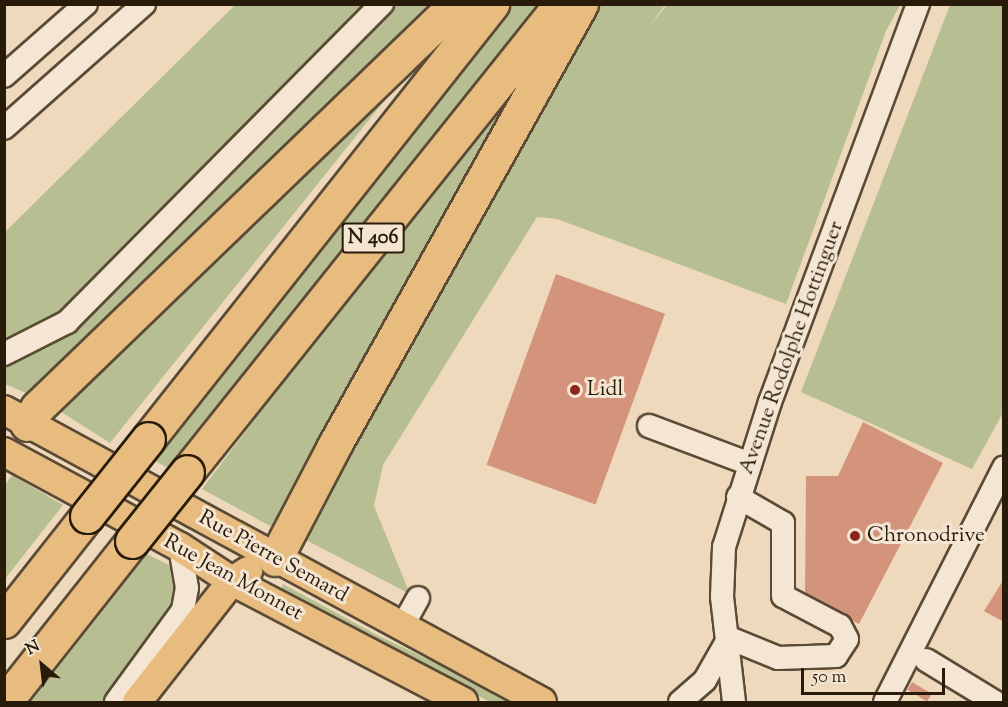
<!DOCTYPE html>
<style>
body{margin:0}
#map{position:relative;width:1008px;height:707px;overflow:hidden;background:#eed9bc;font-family:"Sorts Mill Goudy",serif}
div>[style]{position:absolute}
.green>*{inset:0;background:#b7bf92}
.building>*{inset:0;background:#d4937b;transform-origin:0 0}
.roads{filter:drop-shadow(2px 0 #5a4a36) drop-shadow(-2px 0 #5a4a36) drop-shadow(0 2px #5a4a36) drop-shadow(0 -2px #5a4a36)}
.minor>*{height:22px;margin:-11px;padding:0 11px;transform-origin:11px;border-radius:11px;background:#f4e6d3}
.major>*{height:28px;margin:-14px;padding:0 14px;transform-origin:14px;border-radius:14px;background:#e7bc7e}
.highway>*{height:33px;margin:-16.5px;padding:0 16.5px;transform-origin:16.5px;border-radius:16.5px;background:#e7bc7e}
.bridges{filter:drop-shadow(2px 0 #291b0a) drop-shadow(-2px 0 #291b0a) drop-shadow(0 2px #291b0a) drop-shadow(0 -2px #291b0a)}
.highway-bridge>*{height:33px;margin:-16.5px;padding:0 16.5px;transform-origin:16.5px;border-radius:16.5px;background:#e7bc7e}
.dots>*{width:16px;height:16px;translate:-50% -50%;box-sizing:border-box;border:3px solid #f4e6d3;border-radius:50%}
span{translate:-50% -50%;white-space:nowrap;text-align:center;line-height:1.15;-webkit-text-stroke:6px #f4e6d3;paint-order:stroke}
.shield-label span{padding:2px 4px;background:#f4e6d3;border:2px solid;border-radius:4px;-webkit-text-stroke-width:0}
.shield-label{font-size:20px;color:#291b0a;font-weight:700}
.street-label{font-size:21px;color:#291b0a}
.poi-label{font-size:21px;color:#291b0a}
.left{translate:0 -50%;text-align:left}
.frame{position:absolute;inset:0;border:6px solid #291b0a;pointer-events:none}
.north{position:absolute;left:12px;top:635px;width:60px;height:60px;-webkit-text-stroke:4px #f4e6d3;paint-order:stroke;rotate:332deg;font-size:16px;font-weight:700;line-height:24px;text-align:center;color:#291b0a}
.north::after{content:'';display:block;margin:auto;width:21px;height:27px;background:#291b0a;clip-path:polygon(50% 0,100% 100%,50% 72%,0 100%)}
.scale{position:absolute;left:801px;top:668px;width:144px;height:27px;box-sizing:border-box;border:3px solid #291b0a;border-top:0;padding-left:8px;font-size:18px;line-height:21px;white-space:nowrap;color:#291b0a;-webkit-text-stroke:4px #f4e6d3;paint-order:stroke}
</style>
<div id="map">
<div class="green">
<div style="clip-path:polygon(235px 5px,372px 5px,66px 316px,5px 346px,5px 232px)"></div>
<div style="clip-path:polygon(395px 5px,437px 5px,28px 394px,5px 384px,5px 359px,39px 344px)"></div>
<div style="clip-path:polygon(511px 5px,541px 5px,172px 470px,155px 461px)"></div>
<div style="clip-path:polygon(600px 5px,665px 5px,648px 28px,667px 5px,900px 5px,886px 31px,786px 304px,557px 219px,537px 217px,383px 465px,374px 506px,410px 594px,304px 539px,309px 525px,567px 48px)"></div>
<div style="clip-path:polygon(950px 5px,1004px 5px,1003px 413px,972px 469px,801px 392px)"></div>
<div style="clip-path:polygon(405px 75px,110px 443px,55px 408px)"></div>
<div style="clip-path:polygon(514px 92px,274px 528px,202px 489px,383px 250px)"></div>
<div style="clip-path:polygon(12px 475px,63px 505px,5px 579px,5px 485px)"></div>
<div style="clip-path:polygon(147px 554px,169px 565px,187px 588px,114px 702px,31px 702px)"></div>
<div style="clip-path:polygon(283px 584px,377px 635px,518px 702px,490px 702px,281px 589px)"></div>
</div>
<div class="building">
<div style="left:556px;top:274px;width:116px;height:203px;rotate:20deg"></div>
<div style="clip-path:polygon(863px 422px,943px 463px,859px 624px,805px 596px,806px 476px,838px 476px)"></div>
<div style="clip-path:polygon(1004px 579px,1004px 622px,984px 611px)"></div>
<div style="left:912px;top:682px;width:23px;height:9px;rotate:31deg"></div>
</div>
<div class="roads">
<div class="minor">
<div style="left:4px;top:76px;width:109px;rotate:-41.3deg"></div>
<div style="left:4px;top:128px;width:187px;rotate:-41.5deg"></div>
<div style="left:4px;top:354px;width:71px;rotate:-26.9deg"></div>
<div style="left:67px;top:322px;width:448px;rotate:-45.3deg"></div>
<div style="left:649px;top:426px;width:108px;rotate:20.6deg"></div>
<div style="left:402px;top:627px;width:33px;rotate:-61deg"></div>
<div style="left:926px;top:660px;width:81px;rotate:31.3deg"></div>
<div style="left:116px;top:702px;width:114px;rotate:-53.9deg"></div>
<div style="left:183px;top:610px;width:22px;rotate:-80deg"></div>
<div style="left:187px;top:588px;width:42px;rotate:-99.7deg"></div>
<div style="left:680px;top:702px;width:33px;rotate:-41deg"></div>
<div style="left:705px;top:680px;width:48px;rotate:-60.3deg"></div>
<div style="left:729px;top:638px;width:53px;rotate:22.2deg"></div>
<div style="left:778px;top:658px;width:58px;rotate:-2deg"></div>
<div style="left:836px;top:656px;width:20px;rotate:-57deg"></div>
<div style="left:847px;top:639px;width:15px;rotate:-118deg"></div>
<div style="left:840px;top:626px;width:64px;rotate:-152.2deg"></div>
<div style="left:783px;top:596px;width:73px;rotate:-90deg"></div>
<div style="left:783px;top:523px;width:52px;rotate:-150deg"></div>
<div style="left:734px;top:702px;width:106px;rotate:-96.5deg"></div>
<div style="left:722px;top:597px;width:50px;rotate:-87.7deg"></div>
<div style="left:724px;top:547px;width:152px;rotate:-72.4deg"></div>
<div style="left:770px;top:402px;width:425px;rotate:-69.6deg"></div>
<div style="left:885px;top:702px;width:263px;rotate:-63.1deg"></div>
</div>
<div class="major">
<div style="left:4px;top:410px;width:612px;rotate:28.49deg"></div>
<div style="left:4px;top:452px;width:200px;rotate:28.4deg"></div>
<div style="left:180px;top:547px;width:62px;rotate:33.2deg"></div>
<div style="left:232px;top:581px;width:261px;rotate:27.6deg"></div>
<div style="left:137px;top:702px;width:154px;rotate:-51.9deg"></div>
<div style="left:232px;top:581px;width:19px;rotate:-32deg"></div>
</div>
<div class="highway">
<div style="left:27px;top:424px;width:19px;rotate:-58deg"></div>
<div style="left:37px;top:408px;width:582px;rotate:-43.96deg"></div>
<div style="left:148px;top:439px;width:555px;rotate:-51.66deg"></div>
<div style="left:187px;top:472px;width:598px;rotate:-51.39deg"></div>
<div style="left:275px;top:559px;width:127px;rotate:-62.4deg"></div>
<div style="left:334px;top:446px;width:506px;rotate:-60.8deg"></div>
<div style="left:4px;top:621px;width:134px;rotate:-51.7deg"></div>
<div style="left:5px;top:702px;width:205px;rotate:-51.7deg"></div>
</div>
</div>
<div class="bridges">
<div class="highway-bridge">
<div style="left:87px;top:516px;width:98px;rotate:-51.6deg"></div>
<div style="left:132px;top:541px;width:88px;rotate:-51.4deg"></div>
</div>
</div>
<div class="dots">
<div style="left:575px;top:390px;background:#8f2418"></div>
<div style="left:855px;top:536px;background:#8f2418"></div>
</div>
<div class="shield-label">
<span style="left:373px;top:238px">N 406</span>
</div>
<div class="street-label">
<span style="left:792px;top:348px;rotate:-70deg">Avenue Rodolphe Hottinguer</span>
<span style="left:273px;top:557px;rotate:29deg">Rue Pierre Semard</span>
<span style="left:233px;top:578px;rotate:29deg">Rue Jean Monnet</span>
</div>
<div class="poi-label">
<span class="left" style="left:587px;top:390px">Lidl</span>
<span class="left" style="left:867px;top:536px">Chronodrive</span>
</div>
<div class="frame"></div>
<div class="north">N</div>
<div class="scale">50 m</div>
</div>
